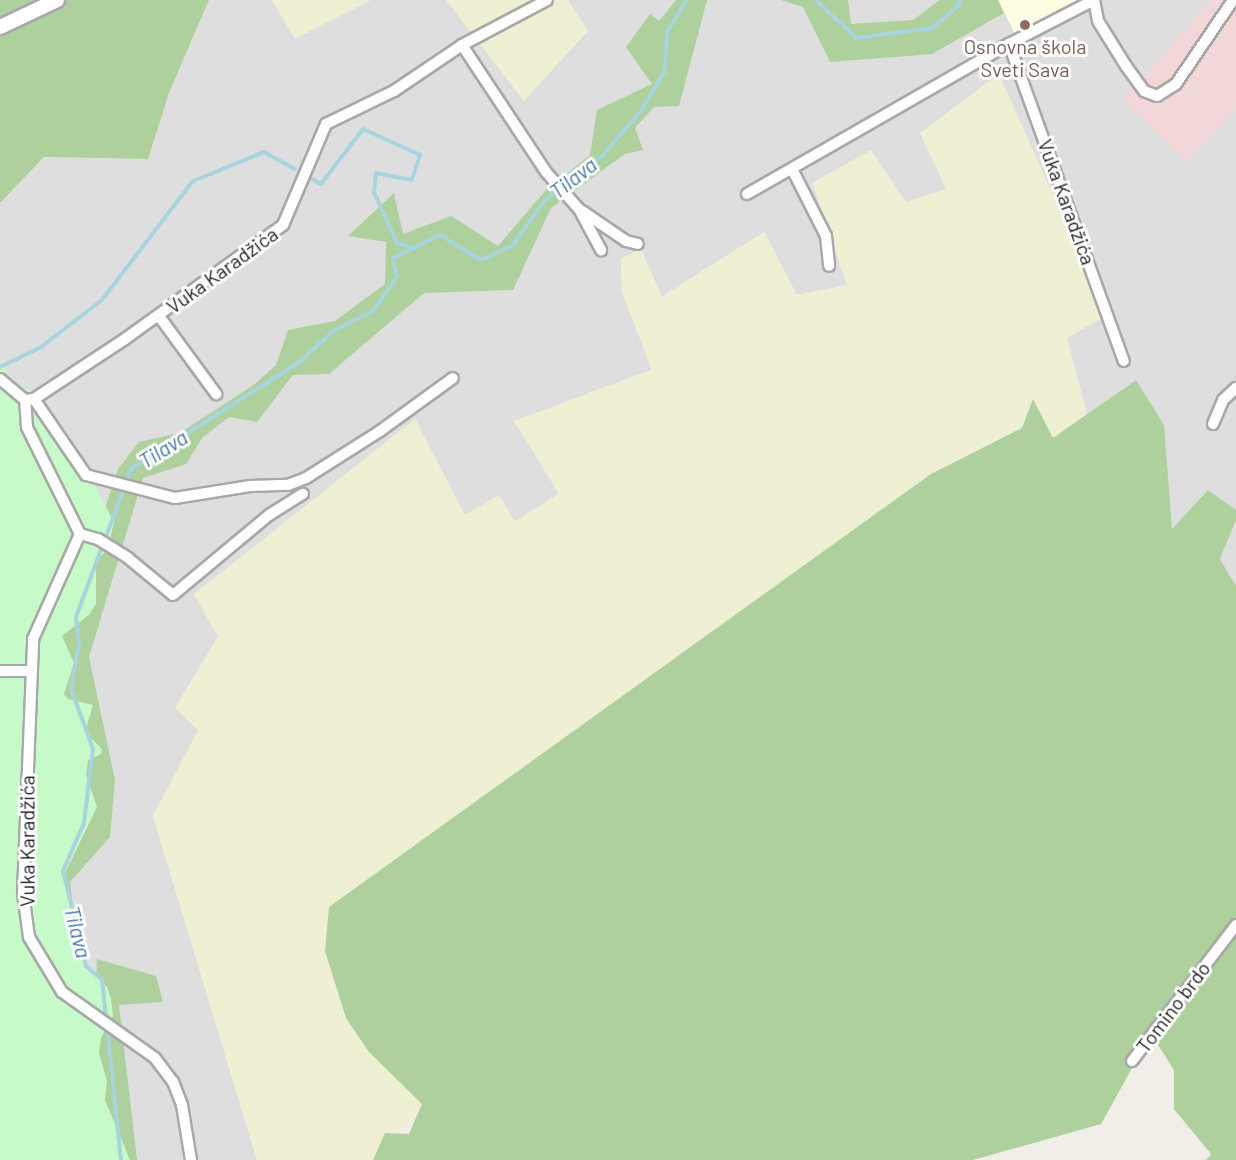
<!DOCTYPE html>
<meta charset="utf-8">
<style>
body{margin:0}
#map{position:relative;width:1236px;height:1160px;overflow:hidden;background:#f1eee7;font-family:Barlow,sans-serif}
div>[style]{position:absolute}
.residential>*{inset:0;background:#dfdede}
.commercial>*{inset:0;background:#f1d7d7}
.education>*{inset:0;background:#fffee2}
.farmland>*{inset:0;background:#eeefd3}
.forest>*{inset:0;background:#add09c}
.park>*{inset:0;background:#c6fac8}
.stream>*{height:4px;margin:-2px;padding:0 2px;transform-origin:2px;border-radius:2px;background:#a8d4de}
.roads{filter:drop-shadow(2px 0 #a8a8a8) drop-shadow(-2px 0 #a8a8a8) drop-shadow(0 2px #a8a8a8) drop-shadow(0 -2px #a8a8a8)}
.minor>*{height:10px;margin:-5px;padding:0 5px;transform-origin:5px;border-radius:5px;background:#fff}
.tertiary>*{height:14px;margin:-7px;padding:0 7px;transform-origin:7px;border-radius:7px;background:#fff}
.dots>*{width:16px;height:16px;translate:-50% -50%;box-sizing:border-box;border:3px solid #fff;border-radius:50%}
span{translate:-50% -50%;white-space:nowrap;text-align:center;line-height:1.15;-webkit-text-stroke:6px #fff;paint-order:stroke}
.education-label{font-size:20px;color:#785e54}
.street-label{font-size:20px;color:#212121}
.water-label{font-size:21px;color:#4677a2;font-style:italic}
</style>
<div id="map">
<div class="residential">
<div style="clip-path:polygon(209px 0,1236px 0,1236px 510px,1208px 490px,1172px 529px,1168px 487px,1136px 380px,1087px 415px,1067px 338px,1107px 315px,947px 189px,906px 202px,847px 285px,797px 295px,764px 232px,661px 297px,641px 249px,621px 259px,622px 292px,652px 370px,588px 393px,560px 493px,515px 522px,465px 516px,415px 419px,218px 637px,175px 708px,199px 730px,153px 816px,257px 1160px,134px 1160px,0 1070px,0 203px,44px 157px,148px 159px,169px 93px)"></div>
<div style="clip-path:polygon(1236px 520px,1236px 586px,1220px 559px)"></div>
</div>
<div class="commercial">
<div style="clip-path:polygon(1212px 0,1222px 0,1236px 12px,1236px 109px,1186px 161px,1122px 100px)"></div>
</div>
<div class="education">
<div style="clip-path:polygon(998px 0,1085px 0,1017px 38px)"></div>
</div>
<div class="farmland">
<div style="clip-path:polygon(272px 0,371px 0,295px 39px)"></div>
<div style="clip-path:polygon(446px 0,568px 0,588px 31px,524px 101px)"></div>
<div style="clip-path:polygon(999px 74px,1107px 315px,1067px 338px,1087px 415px,1053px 439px,1032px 400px,1022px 428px,931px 474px,329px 907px,369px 1052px,422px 1104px,413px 1124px,385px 1133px,373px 1160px,257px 1160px,153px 816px,198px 730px,175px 708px,218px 637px,194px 594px,415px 419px,465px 515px,499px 495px,515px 521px,559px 494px,514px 421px,652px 370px,622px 292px,621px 259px,641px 249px,662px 297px,764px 232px,797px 295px,847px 285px,812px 183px,871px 150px,906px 202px,946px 189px,920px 133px)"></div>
</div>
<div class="forest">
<div style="clip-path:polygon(0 0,209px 0,169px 93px,148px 159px,44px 157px,0 203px)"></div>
<div style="clip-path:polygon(676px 0,707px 0,679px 106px,654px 107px,635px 128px,643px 150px,625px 154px,551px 208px,513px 290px,424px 293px,329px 374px,293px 375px,257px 422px,229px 417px,202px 438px,186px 464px,143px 478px,89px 657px,115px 780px,110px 837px,70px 882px,72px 898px,52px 877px,27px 600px,73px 606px,118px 469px,139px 442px,180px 433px,255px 384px,276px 365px,288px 330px,335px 321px,385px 284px,386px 242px,348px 236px,394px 193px,403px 234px,451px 216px,498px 246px,546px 190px,590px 155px,597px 110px,652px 84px,626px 47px,650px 14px,659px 21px)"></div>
<div style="clip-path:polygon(781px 0,848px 0,851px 24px,913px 20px,940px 0,998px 0,1004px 13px,932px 54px,830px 62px,803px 7px)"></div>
<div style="clip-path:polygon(1136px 380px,1164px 425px,1172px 529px,1208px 490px,1236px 510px,1236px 520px,1220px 559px,1236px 586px,1236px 1160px,1206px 1160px,1211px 1154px,1174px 1109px,1174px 1070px,1151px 1034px,1101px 1124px,973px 1160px,373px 1160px,385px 1133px,409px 1134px,422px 1104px,369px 1052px,346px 1018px,325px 951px,329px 907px,931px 474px,1022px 428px,1033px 399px,1053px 438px)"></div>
<div style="clip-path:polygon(97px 959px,156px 976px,163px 1002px,119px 1005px,137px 1160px,58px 1160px,91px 1104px)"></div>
</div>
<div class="park">
<div style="clip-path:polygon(0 363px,14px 382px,32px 391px,87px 470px,114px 522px,108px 548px,96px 563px,96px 604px,89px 615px,62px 636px,74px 663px,64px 694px,68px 699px,93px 705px,85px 732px,102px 749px,101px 754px,88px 760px,86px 775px,97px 807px,63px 877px,89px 968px,107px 987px,111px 999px,113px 1016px,101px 1038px,99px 1053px,107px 1081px,105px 1100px,130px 1160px,0 1160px)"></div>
</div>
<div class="stream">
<div style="left:816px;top:0;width:55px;rotate:43.5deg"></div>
<div style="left:856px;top:38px;width:77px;rotate:-7.5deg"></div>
<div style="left:932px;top:28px;width:34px;rotate:-40deg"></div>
<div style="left:958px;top:6px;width:6px;rotate:-72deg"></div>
<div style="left:312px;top:179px;width:10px;rotate:29deg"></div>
<div style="left:321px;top:184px;width:69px;rotate:-52.6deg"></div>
<div style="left:363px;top:129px;width:63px;rotate:24.5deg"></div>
<div style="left:420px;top:155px;width:26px;rotate:108deg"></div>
<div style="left:412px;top:180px;width:37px;rotate:-169deg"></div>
<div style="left:376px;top:173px;width:19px;rotate:96deg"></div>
<div style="left:374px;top:192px;width:56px;rotate:65.7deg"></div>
<div style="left:397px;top:243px;width:17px;rotate:17deg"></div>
<div style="left:0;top:367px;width:46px;rotate:-26deg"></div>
<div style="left:41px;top:347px;width:77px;rotate:-37.6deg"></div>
<div style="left:102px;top:300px;width:150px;rotate:-52.6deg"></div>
<div style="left:193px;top:181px;width:77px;rotate:-22.2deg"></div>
<div style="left:264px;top:152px;width:35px;rotate:29deg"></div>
<div style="left:121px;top:1160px;width:181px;rotate:-96deg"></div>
<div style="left:102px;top:980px;width:21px;rotate:-139deg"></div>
<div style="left:86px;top:966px;width:98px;rotate:-103.6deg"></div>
<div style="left:63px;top:871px;width:52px;rotate:-66.4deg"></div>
<div style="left:84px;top:823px;width:75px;rotate:-83.1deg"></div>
<div style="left:93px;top:749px;width:64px;rotate:-110.1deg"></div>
<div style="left:71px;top:689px;width:48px;rotate:-80.3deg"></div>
<div style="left:79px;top:642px;width:25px;rotate:-97deg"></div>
<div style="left:76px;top:617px;width:158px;rotate:-69.6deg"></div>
<div style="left:131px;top:469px;width:201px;rotate:-32.4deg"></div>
<div style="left:301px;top:361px;width:44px;rotate:-43.2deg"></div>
<div style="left:333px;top:331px;width:45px;rotate:-26.6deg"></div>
<div style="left:373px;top:311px;width:42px;rotate:-54.8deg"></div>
<div style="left:397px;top:277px;width:19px;rotate:-102deg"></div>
<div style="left:393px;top:258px;width:52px;rotate:-26.1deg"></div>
<div style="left:440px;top:235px;width:48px;rotate:31.4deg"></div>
<div style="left:481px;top:260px;width:35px;rotate:-25deg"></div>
<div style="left:513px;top:245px;width:54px;rotate:-54.8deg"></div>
<div style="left:544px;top:201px;width:75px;rotate:-37.9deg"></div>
<div style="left:603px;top:155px;width:58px;rotate:-49.2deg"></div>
<div style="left:641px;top:111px;width:47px;rotate:-59deg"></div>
<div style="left:665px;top:71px;width:39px;rotate:-87deg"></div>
<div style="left:667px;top:32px;width:38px;rotate:-58deg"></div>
</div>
<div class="roads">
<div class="minor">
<div style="left:1094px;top:0;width:96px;rotate:152.6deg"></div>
<div style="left:1009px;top:44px;width:337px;rotate:70.1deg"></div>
<div style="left:1094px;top:0;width:21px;rotate:79deg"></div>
<div style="left:1098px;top:21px;width:53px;rotate:58.1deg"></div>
<div style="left:1126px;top:66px;width:31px;rotate:54deg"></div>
<div style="left:1144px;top:91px;width:14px;rotate:21deg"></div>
<div style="left:1157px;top:96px;width:22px;rotate:-32deg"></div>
<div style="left:1176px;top:84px;width:102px;rotate:-55.8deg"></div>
<div style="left:462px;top:45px;width:152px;rotate:56.5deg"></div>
<div style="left:546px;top:172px;width:50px;rotate:48.3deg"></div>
<div style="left:579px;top:209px;width:47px;rotate:61.8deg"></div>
<div style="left:793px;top:171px;width:73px;rotate:63.1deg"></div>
<div style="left:826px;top:236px;width:30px;rotate:84deg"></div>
<div style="left:747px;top:194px;width:302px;rotate:-29.8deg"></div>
<div style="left:582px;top:211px;width:53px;rotate:34.3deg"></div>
<div style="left:626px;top:241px;width:12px;rotate:14deg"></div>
<div style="left:159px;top:316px;width:97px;rotate:53.8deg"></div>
<div style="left:0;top:379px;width:33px;rotate:40deg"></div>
<div style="left:34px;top:399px;width:92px;rotate:55.6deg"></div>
<div style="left:86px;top:475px;width:92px;rotate:14.5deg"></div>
<div style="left:175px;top:498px;width:76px;rotate:-9.1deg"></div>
<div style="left:250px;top:486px;width:38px;rotate:-2deg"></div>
<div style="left:288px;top:485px;width:19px;rotate:-21deg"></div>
<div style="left:306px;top:478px;width:88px;rotate:-32.4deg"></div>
<div style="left:380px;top:431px;width:90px;rotate:-36deg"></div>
<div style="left:1213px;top:424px;width:26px;rotate:-67deg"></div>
<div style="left:1223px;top:400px;width:18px;rotate:-43deg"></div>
<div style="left:80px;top:534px;width:19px;rotate:16deg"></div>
<div style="left:98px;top:539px;width:36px;rotate:32deg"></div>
<div style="left:128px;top:558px;width:58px;rotate:39.4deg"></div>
<div style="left:173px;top:595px;width:125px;rotate:-39.8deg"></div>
<div style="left:269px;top:515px;width:40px;rotate:-32deg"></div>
<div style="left:0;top:671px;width:30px"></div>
<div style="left:1132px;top:1061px;width:171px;rotate:-52.6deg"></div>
<div style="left:191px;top:1160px;width:56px;rotate:-99.3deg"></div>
<div style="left:182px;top:1105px;width:25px;rotate:-111deg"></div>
<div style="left:173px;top:1082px;width:30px;rotate:-127deg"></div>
<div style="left:155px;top:1058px;width:114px;rotate:-144.6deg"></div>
<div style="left:62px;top:992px;width:64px;rotate:-121deg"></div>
<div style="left:29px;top:937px;width:44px;rotate:-97.8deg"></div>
<div style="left:23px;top:893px;width:254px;rotate:-87.7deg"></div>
<div style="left:33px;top:639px;width:115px;rotate:-65.9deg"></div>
<div style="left:80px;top:534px;width:119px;rotate:-116.4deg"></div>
<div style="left:27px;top:427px;width:27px;rotate:-94deg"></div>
<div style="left:25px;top:400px;width:9px;rotate:-6deg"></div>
<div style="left:34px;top:399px;width:109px;rotate:-33.4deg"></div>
<div style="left:125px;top:339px;width:195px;rotate:-35.8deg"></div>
<div style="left:283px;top:225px;width:110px;rotate:-66.9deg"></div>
<div style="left:326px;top:124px;width:76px;rotate:-25.9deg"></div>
<div style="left:394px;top:91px;width:82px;rotate:-34.1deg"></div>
<div style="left:462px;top:45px;width:96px;rotate:-27.9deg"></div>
</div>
<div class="tertiary">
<div style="left:0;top:27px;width:63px;rotate:-25.3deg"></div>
</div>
</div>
<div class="dots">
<div style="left:1025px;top:25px;background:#8d6e63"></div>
</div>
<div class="education-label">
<span style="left:1025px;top:58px">Osnovna škola<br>Sveti Sava</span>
</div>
<div class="street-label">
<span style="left:1067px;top:202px;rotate:70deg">Vuka Karadžića</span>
<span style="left:222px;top:270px;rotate:-36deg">Vuka Karadžića</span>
<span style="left:27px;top:841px;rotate:-90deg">Vuka Karadžića</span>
<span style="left:1173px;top:1007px;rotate:-53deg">Tomino brdo</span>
</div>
<div class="water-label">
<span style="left:573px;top:178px;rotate:-38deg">Tilava</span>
<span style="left:163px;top:449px;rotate:-32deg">Tilava</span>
<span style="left:78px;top:932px;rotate:76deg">Tilava</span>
</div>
</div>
